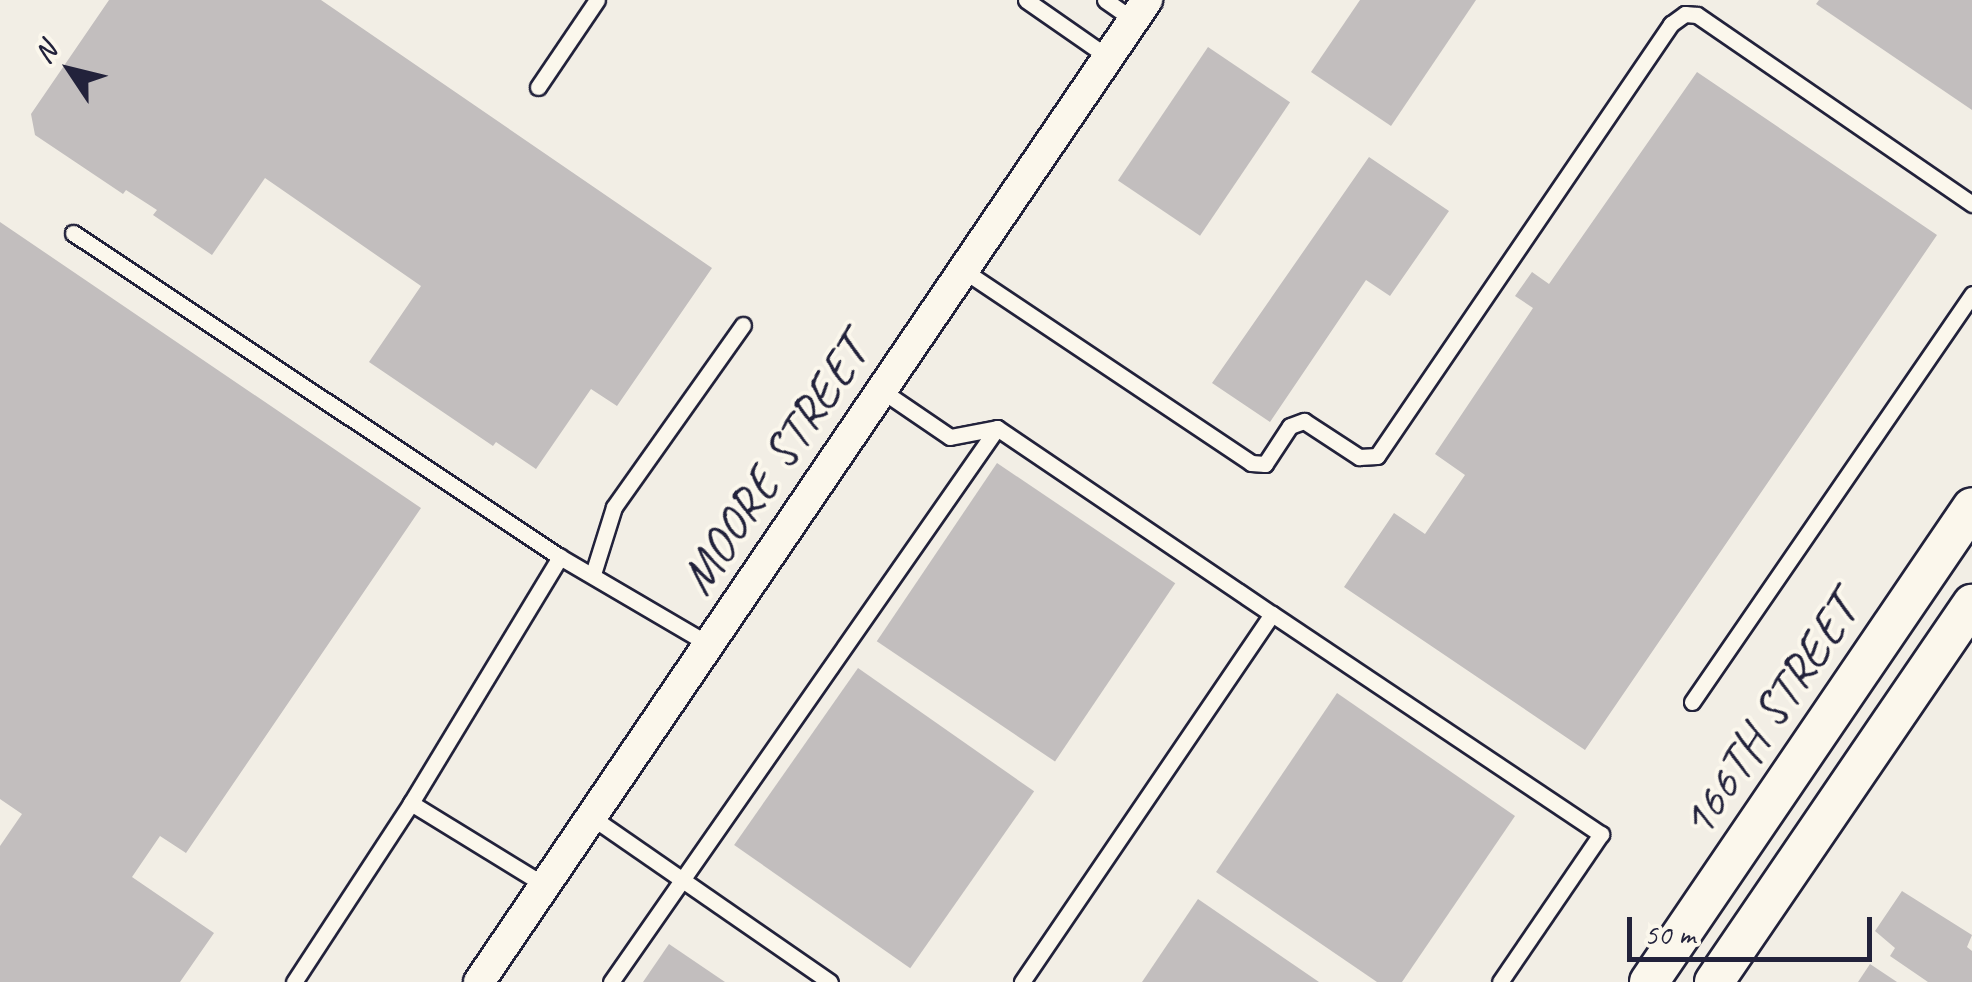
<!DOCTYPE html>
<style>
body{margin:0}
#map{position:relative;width:1972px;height:982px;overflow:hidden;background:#f2eee5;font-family:Caveat,sans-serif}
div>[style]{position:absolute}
.building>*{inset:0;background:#c2bebe;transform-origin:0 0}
.roads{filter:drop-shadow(2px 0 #22223b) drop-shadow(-2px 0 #22223b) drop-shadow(0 2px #22223b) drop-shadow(0 -2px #22223b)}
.service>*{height:15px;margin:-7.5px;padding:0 7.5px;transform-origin:7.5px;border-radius:7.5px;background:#fbf7ec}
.minor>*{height:30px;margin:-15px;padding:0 15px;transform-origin:15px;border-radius:15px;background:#fbf7ec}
.tertiary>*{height:38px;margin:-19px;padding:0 19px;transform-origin:19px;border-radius:19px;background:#fbf7ec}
span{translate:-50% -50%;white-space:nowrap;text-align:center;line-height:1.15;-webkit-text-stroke:8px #fbf7ec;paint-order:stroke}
.street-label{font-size:50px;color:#22223b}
.north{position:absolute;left:20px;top:20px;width:100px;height:100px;-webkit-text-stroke:8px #fbf7ec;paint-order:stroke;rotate:305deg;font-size:28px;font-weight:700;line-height:40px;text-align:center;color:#22223b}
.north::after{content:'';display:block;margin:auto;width:35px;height:45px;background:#22223b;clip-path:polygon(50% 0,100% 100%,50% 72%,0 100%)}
.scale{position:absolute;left:1627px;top:917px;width:245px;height:45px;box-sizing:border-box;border:5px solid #22223b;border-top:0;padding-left:12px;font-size:30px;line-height:35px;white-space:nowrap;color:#22223b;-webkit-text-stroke:8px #fbf7ec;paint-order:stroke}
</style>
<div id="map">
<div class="building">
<div style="clip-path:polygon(109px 0,321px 0,712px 268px,617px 406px,591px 389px,536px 469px,496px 442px,493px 446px,369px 362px,421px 286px,265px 178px,212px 255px,153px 215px,157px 210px,126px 190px,123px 194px,35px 135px,31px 114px)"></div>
<div style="clip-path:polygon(1360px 0,1476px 0,1391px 126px,1311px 72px)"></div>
<div style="clip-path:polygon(1819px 0,1972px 0,1972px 110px,1816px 4px)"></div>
<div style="left:1208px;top:47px;width:99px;height:161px;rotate:34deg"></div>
<div style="clip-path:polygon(1697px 72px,1937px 235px,1585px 750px,1344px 587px,1394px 513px,1425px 534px,1465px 475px,1435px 454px,1533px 308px,1515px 296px,1532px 272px,1549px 284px)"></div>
<div style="clip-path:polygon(1369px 157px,1449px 211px,1390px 296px,1366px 280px,1270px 422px,1212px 383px)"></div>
<div style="clip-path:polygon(0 222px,421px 508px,186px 853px,160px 836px,132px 877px,214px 933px,180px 982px,0 982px,0 846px,22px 814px,0 799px)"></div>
<div style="left:997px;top:463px;width:215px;height:215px;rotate:34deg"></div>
<div style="left:858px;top:668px;width:215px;height:216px;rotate:35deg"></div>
<div style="clip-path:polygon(1337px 693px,1515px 816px,1402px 982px,1377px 982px,1216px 872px)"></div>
<div style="clip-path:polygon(1902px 891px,1972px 935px,1967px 947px,1972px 951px,1972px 982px,1928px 982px,1890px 956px,1895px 948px,1875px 931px)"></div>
<div style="clip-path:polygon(1198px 899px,1319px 982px,1142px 982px)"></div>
<div style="clip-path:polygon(669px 944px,725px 982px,643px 982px)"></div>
<div style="clip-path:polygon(1870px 964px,1897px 982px,1858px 982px)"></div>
</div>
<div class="roads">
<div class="service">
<div style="left:1026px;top:0;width:100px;rotate:34.8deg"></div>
<div style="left:1105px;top:0;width:35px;rotate:35deg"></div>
<div style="left:538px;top:87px;width:105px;rotate:-55.9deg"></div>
<div style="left:73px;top:233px;width:585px;rotate:33.64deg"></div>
<div style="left:560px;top:557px;width:174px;rotate:30.4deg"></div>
<div style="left:963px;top:270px;width:347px;rotate:33.8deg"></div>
<div style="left:1251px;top:463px;width:14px;rotate:4deg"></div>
<div style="left:1265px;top:464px;width:45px;rotate:-56.7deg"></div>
<div style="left:1290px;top:426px;width:15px;rotate:-20deg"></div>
<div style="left:1304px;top:421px;width:66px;rotate:33.2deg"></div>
<div style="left:1359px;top:457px;width:18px;rotate:-3deg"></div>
<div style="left:1377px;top:456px;width:523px;rotate:-55.76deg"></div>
<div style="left:1671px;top:24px;width:17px;rotate:-36deg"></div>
<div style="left:1685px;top:14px;width:12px;rotate:5deg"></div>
<div style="left:1697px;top:15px;width:334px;rotate:34.5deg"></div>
<div style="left:881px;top:390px;width:83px;rotate:34.3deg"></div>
<div style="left:950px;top:437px;width:48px;rotate:-10.8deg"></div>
<div style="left:997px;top:428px;width:332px;rotate:34.1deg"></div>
<div style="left:1272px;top:614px;width:445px;rotate:124.2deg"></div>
<div style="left:593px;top:574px;width:70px;rotate:-72.6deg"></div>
<div style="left:614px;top:507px;width:223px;rotate:-54.7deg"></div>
<div style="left:1272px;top:614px;width:396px;rotate:33.8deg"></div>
<div style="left:1601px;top:834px;width:179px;rotate:124.3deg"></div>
<div style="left:1692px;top:702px;width:495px;rotate:-55.5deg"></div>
<div style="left:411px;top:803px;width:158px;rotate:31.6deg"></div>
<div style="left:593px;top:818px;width:288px;rotate:34.7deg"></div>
<div style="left:294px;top:982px;width:214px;rotate:-56.8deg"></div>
<div style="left:411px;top:803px;width:288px;rotate:-58.8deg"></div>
<div style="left:611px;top:982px;width:675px;rotate:-55.13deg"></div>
</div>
<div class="minor">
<div style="left:479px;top:982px;width:1188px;rotate:-55.77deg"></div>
</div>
<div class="tertiary">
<div style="left:1649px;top:982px;width:574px;rotate:-55.78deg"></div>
<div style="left:1714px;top:982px;width:458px;rotate:-55.7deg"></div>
</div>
</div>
<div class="street-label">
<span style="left:774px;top:465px;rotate:-56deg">MOORE STREET</span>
<span style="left:1769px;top:716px;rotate:-56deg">166TH STREET</span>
</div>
<div class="north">N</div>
<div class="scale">50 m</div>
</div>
